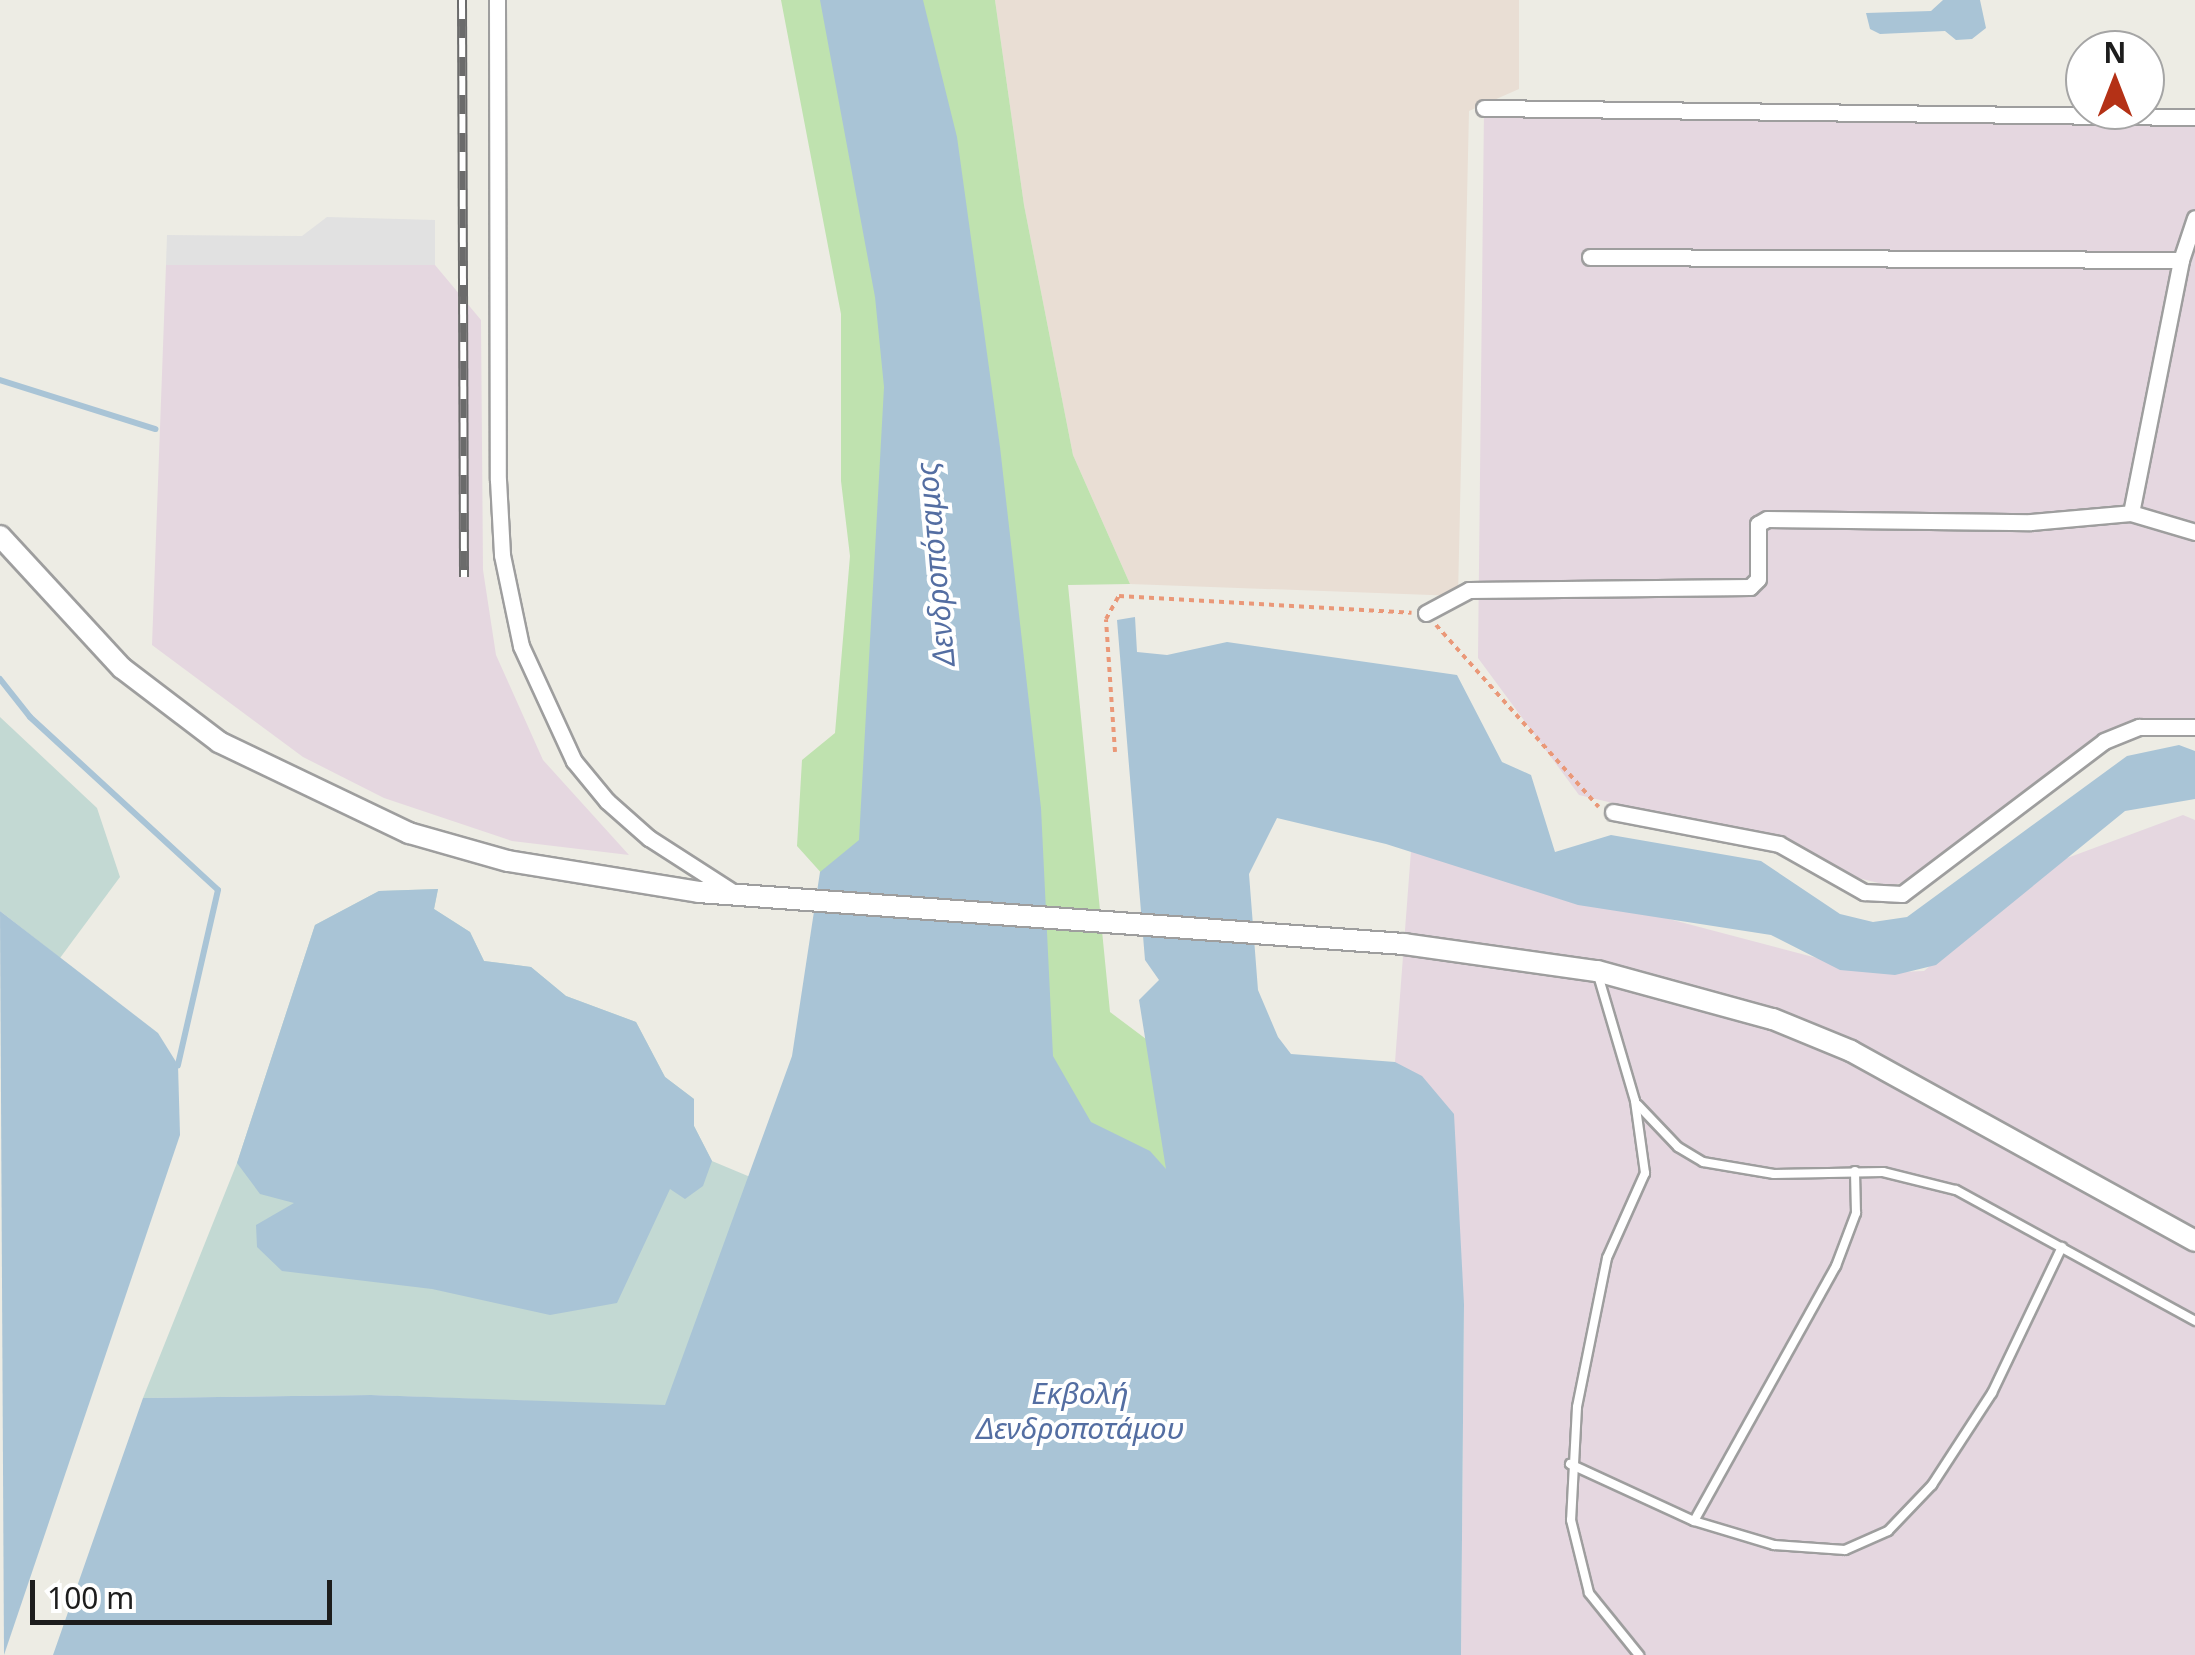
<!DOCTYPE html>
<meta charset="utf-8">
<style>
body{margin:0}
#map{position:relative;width:2195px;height:1655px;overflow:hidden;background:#edece4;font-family:"Noto Sans",sans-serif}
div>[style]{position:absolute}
.industrial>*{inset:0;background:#e5d7e0}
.military>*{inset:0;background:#e9ded4}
.grass>*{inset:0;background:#bfe2af}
.wetland>*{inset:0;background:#c3d9d3}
.parking>*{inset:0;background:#e1e1e1}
.water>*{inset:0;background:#a9c4d6}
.stream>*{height:6px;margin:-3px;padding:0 3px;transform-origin:3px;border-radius:3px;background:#a9c4d6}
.path>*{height:4px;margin-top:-2px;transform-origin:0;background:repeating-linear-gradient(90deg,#ea9878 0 5px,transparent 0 10px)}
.roads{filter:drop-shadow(2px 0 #9e9e9e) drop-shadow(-2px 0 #9e9e9e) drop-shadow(0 2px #9e9e9e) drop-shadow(0 -2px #9e9e9e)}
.service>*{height:8px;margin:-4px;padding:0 4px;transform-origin:4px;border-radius:4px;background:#fff}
.minor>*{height:15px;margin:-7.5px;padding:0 7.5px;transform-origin:7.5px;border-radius:7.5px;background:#fff}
.tertiary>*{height:20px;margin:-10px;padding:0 10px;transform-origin:10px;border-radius:10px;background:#fff}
.rail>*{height:10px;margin-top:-5px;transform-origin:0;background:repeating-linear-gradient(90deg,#fff 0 19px,#6b6b6b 0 38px);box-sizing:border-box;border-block:2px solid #6b6b6b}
span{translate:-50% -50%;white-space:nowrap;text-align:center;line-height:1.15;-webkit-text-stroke:8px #fff;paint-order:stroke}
.water-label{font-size:30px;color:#546ea2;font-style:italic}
.north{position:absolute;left:2065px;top:30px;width:100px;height:100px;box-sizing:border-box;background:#fff;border:2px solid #a5a5a5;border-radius:50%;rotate:0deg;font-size:28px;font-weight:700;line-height:40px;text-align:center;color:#1d1d1d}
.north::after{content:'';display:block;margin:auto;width:35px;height:45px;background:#b43116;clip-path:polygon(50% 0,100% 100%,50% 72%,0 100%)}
.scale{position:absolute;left:30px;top:1580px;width:302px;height:45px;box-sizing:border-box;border:5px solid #1d1d1d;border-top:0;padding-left:12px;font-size:30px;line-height:35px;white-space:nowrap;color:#1d1d1d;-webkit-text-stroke:8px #fff;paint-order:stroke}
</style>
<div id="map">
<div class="industrial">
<div style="clip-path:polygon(1484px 108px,2195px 117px,2195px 728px,2163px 727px,2087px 749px,1935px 872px,1891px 886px,1833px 872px,1706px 825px,1579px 795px,1478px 658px)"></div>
<div style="clip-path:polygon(166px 265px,435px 265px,481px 320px,483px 570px,496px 655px,543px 760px,629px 855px,512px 841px,384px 798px,303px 757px,152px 645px)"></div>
<div style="clip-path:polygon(2183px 815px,2195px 820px,2195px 1655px,1461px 1655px,1464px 1304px,1395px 1062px,1411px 851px,1874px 973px,1924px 971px,2051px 864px)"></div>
</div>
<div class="military">
<div style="clip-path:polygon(995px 0,1519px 0,1519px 89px,1469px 111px,1458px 596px,1130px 584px,1073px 455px,1024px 205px)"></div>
</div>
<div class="grass">
<div style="clip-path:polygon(781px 0,995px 0,1024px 205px,1073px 455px,1130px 584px,1068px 585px,1110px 1012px,1166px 1054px,1187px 1178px,767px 1186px,815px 1008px,824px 876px,797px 846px,802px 760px,835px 733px,850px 556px,841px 481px,841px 314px)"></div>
</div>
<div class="wetland">
<div style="clip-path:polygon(0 717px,97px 808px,120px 877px,60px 958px,0 911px)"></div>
<div style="clip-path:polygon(438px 889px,434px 909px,470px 932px,484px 961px,531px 967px,566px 996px,636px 1022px,665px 1077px,694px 1099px,694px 1126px,712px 1161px,889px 1235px,665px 1406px,371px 1395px,143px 1398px,237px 1163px,315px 925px,379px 891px)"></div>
</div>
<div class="parking">
<div style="clip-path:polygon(327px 217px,435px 220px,435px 265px,166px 265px,167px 235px,302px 236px)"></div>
</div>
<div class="water">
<div style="clip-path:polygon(820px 0,923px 0,957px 137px,1000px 447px,1041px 808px,1053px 1056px,1091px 1122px,1150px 1151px,1166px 1169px,1139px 1000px,1159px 980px,1145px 960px,1117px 620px,1135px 617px,1137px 652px,1167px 655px,1227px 642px,1457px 675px,1502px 762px,1531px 775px,1555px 852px,1611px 835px,1761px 861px,1840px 914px,1873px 922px,1907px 917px,2127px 756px,2179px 745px,2195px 751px,2195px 799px,2125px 811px,1936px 965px,1895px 975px,1840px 970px,1771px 935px,1578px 905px,1386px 844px,1277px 818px,1249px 874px,1258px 990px,1278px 1037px,1291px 1054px,1395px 1062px,1422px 1076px,1454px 1114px,1464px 1304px,1461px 1655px,53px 1655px,143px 1398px,371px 1395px,665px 1405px,792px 1056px,820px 872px,859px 840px,884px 387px,875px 297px)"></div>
<div style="clip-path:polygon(1943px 0,1980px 0,1986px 28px,1972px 39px,1956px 40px,1945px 31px,1880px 34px,1870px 29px,1866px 13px,1931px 11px)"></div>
<div style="clip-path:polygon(438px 889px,434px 909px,470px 932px,484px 961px,531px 967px,566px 996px,636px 1022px,665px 1077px,694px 1099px,694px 1126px,712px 1161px,703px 1186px,685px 1199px,670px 1189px,617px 1303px,550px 1315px,432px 1289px,282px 1271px,257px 1247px,256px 1225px,294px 1203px,260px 1194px,237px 1163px,315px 925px,379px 891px)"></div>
<div style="clip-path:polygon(0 911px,158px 1033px,178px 1065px,180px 1135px,4px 1655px)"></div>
</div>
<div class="stream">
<div style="left:0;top:380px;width:163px;rotate:17.5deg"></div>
<div style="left:0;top:679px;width:48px;rotate:51.7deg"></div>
<div style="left:30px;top:717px;width:255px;rotate:42.6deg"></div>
<div style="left:218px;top:890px;width:180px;rotate:102.9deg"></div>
</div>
<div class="path">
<div style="left:1436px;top:625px;width:244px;rotate:48.2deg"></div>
<div style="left:1115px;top:752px;width:133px;rotate:-93.9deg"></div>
<div style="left:1106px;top:619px;width:26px;rotate:-61deg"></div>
<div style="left:1119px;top:596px;width:293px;rotate:3.3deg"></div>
</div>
<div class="roads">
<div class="service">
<div style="left:1598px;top:975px;width:131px;rotate:73.6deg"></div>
<div style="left:1635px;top:1101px;width:73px;rotate:82.1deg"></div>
<div style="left:1645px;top:1173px;width:93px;rotate:114.1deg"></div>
<div style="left:1607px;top:1258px;width:152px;rotate:101.4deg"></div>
<div style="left:1577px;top:1407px;width:113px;rotate:93deg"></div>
<div style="left:1571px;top:1520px;width:75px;rotate:76.1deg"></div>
<div style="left:1589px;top:1593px;width:80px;rotate:51.1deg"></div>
<div style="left:1638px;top:1105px;width:58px;rotate:46.4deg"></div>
<div style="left:1678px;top:1147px;width:29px;rotate:31deg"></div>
<div style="left:1703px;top:1162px;width:72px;rotate:9.6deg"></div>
<div style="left:1774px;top:1174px;width:109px;rotate:-1.1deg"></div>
<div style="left:1883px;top:1172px;width:75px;rotate:13.9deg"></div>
<div style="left:1956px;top:1190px;width:273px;rotate:28.7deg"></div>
<div style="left:1570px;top:1464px;width:136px;rotate:24.7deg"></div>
<div style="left:1694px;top:1521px;width:84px;rotate:16.7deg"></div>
<div style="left:1774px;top:1545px;width:71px;rotate:4deg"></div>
<div style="left:1845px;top:1550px;width:47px;rotate:-23.8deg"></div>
<div style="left:1888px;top:1531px;width:64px;rotate:-46.3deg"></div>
<div style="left:1932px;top:1485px;width:110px;rotate:-56.9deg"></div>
<div style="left:1992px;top:1393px;width:162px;rotate:-64.4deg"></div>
<div style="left:1694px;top:1521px;width:292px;rotate:-60.9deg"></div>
<div style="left:1836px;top:1266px;width:57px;rotate:-69.3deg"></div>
<div style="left:1856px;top:1213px;width:42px;rotate:-91.4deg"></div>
</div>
<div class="minor">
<div style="left:497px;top:0;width:480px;rotate:89.9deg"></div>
<div style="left:498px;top:480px;width:75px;rotate:86.9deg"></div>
<div style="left:502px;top:555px;width:93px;rotate:78.2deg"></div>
<div style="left:521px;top:646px;width:127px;rotate:65.3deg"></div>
<div style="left:574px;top:761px;width:52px;rotate:50.5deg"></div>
<div style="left:607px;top:801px;width:56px;rotate:41.4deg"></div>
<div style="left:649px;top:838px;width:103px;rotate:32.8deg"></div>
<div style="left:1484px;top:108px;width:711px;rotate:0.73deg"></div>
<div style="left:1590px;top:257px;width:591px;rotate:0.29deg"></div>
<div style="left:2131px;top:513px;width:258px;rotate:-78.8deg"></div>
<div style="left:2181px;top:260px;width:44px;rotate:-71.6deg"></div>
<div style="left:1426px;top:613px;width:49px;rotate:-28.1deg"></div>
<div style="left:1469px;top:590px;width:281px;rotate:-0.6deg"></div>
<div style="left:1750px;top:587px;width:11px;rotate:-45deg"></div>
<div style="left:1758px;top:579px;width:55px;rotate:-90deg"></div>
<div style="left:1758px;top:524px;width:10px;rotate:-29deg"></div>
<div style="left:1767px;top:519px;width:264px;rotate:0.7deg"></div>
<div style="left:2031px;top:522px;width:100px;rotate:-5.1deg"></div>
<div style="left:2131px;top:513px;width:67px;rotate:16.5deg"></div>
<div style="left:1613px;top:812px;width:169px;rotate:10.9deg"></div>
<div style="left:1779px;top:844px;width:98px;rotate:29.5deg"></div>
<div style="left:1864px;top:892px;width:38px;rotate:3deg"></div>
<div style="left:1902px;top:894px;width:253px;rotate:-37.1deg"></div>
<div style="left:2104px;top:741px;width:38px;rotate:-22deg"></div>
<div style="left:2139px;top:727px;width:56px"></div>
</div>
<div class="tertiary">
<div style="left:0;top:536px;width:180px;rotate:47.3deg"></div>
<div style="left:122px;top:668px;width:122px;rotate:37.3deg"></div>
<div style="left:219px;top:742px;width:211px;rotate:25.6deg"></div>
<div style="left:409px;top:833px;width:103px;rotate:15.8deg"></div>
<div style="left:508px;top:861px;width:193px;rotate:9.2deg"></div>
<div style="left:699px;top:892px;width:707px;rotate:4.22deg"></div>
<div style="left:1404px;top:944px;width:195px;rotate:8deg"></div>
<div style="left:1597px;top:971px;width:182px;rotate:15.3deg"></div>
<div style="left:1773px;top:1019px;width:84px;rotate:22.3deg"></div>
<div style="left:1851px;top:1051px;width:393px;rotate:28.9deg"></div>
</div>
</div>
<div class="rail">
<div style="left:462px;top:0;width:577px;rotate:89.8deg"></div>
</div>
<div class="water-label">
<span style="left:935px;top:564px;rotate:-95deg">Δενδροπόταμος</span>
<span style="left:1080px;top:1410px">Εκβολή<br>Δενδροποτάμου</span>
</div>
<div class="north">N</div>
<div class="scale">100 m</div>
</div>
